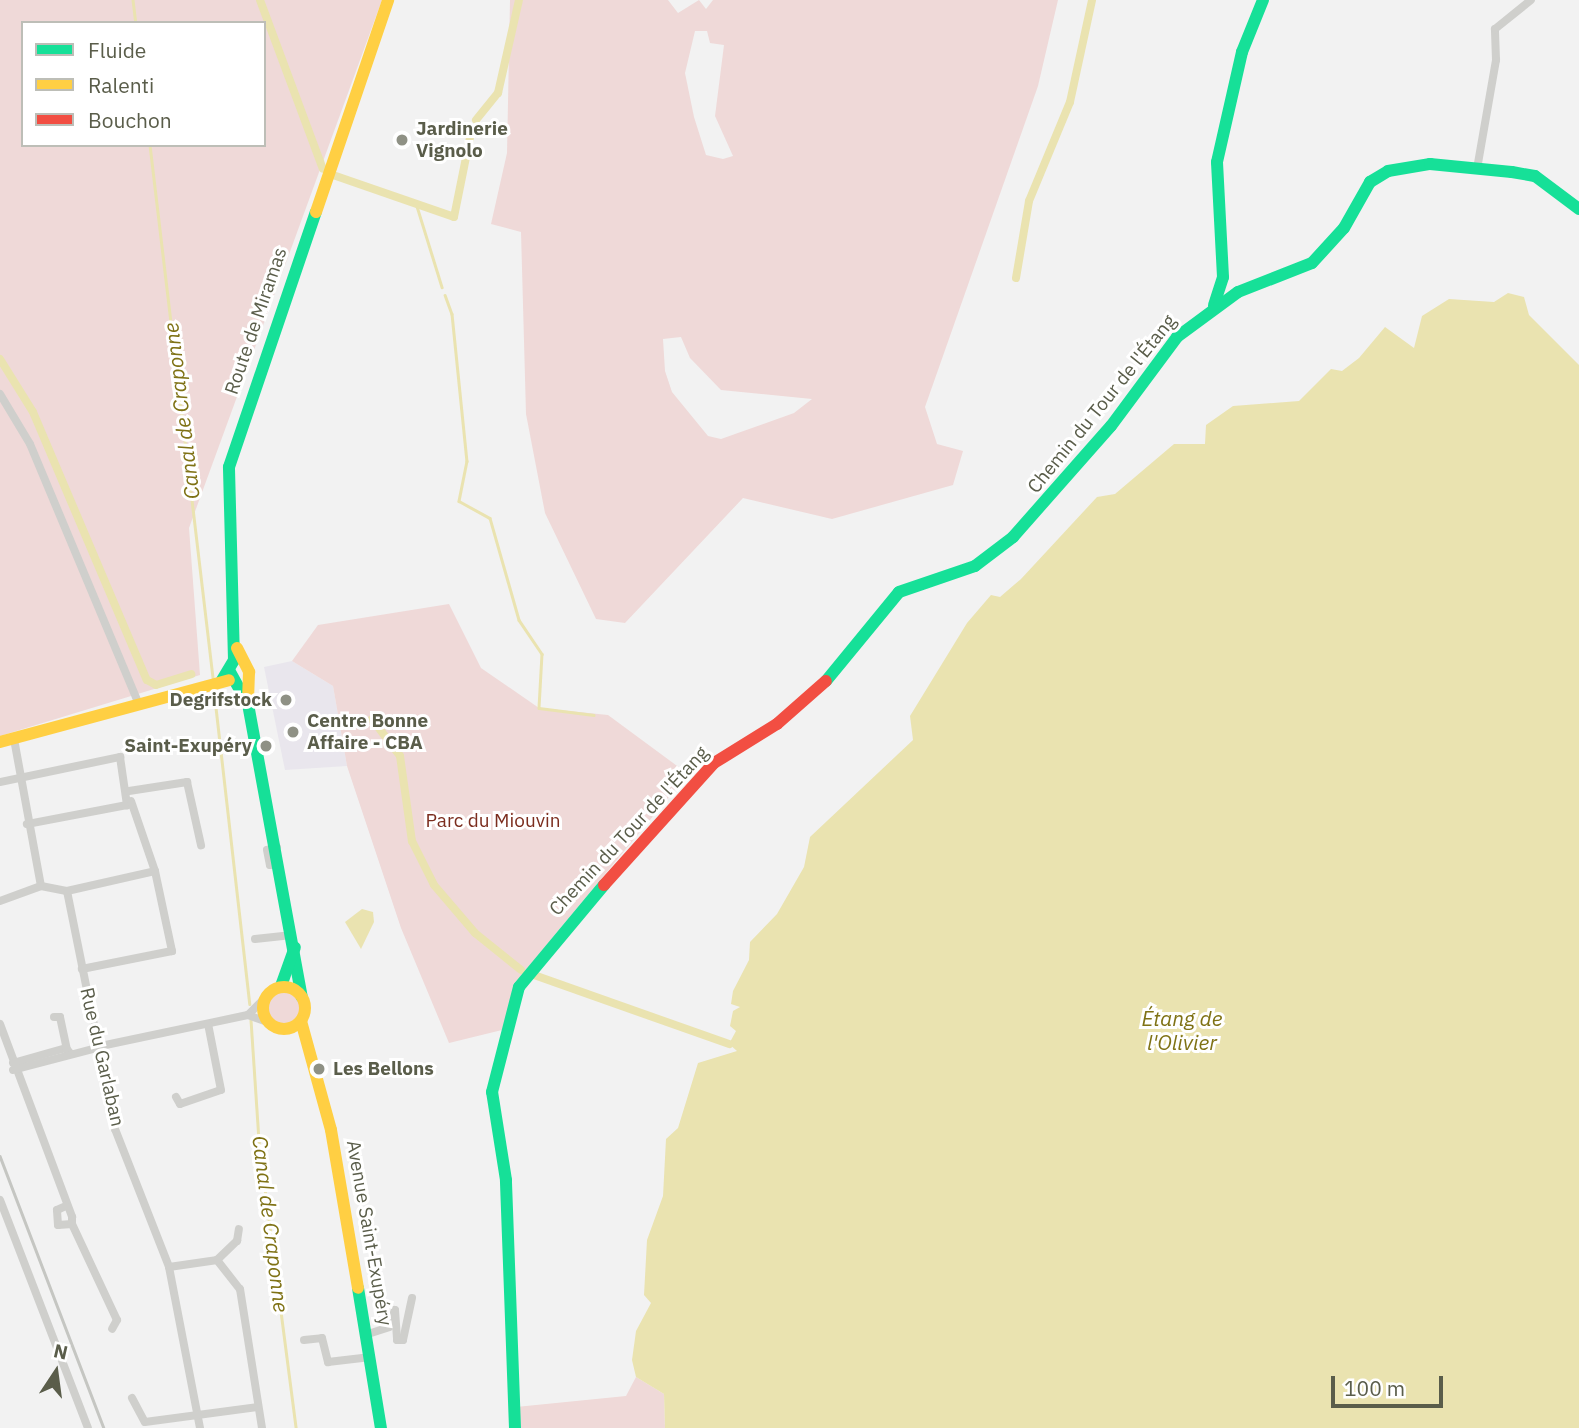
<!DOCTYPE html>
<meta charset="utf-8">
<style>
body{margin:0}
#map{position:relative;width:1579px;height:1428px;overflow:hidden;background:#f2f2f2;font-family:"IBM Plex Sans",sans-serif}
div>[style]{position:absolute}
.commercial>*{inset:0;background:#e9e6ed}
.green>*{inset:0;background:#efd9d8}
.round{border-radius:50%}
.water>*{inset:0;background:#eae3b0}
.stream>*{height:2.5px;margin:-1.25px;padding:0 1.25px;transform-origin:1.25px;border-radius:1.25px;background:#eae3b0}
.canal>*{height:8px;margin:-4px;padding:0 4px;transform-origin:4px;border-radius:4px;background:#eae3b0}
.street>*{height:8px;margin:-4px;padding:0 4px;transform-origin:4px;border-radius:4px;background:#cfcfcc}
.fast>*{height:12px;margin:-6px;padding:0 6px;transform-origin:6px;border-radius:6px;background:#16e098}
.slow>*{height:12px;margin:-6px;padding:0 6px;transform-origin:6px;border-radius:6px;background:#ffcf43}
.slow>.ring{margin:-6px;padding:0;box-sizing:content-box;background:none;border:12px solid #ffcf43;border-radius:50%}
.jam>*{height:12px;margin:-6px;padding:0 6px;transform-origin:6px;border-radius:6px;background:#f24e42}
.rail>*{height:2.5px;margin:-1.25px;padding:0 1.25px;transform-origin:1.25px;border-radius:1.25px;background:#c5c6c2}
.dots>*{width:19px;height:19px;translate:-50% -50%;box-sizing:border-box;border:4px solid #fff;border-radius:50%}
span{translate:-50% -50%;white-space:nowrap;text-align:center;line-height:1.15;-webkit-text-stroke:6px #fff;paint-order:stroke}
.poi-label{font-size:19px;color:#5a5d4a;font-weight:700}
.left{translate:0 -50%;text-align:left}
.right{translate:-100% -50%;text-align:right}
.street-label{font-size:19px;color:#5a5d4a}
.park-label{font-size:19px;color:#7b2d1e}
.water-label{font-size:21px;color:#7f7215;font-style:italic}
.legend{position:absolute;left:21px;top:21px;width:245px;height:126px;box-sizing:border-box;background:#fff;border:2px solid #bdbeb7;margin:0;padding:9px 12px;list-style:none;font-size:21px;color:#5a5d4a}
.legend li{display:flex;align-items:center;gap:14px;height:35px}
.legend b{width:35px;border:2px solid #bdbeb7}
.north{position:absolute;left:21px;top:1337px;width:70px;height:70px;-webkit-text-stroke:5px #fff;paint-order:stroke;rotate:13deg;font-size:19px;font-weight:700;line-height:28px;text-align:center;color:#5a5d4a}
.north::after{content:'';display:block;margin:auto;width:24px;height:32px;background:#5a5d4a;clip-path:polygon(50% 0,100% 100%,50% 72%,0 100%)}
.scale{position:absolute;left:1331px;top:1376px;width:112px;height:32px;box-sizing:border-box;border:4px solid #5a5d4a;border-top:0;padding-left:9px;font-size:21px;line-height:24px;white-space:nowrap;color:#5a5d4a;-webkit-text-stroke:5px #fff;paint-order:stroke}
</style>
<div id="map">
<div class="commercial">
<div style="clip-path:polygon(292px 661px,333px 686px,347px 766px,285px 770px,264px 667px)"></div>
</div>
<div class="green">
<div style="clip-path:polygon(evenodd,0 0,382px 0,189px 528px,200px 675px,0 736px,0 0,23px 23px,264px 23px,264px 145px,23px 145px,23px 23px)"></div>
<div style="clip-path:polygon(evenodd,510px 0,668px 0,678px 13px,699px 0,706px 9px,713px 0,1058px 0,1038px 86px,925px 407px,937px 444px,963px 451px,953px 485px,832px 519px,743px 498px,625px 623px,596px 619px,545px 513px,526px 414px,521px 232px,491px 224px,507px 153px,510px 0,695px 31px,707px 31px,710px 43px,724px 45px,715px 116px,733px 156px,723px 159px,706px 155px,694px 117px,685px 73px,695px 31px,510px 0,681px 337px,690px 358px,721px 390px,812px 399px,794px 413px,721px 439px,708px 436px,672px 392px,665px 371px,663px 339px,681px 337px)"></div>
<div style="clip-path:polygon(449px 604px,481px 668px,539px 708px,608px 715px,688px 774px,524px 972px,502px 1030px,449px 1043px,401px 928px,347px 766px,333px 686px,292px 661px,318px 625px)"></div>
<div class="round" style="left:266px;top:990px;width:34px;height:34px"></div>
<div style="clip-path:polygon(636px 1377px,664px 1394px,665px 1428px,517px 1428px,516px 1407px,626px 1396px)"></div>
</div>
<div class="water">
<div style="clip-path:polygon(1508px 293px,1524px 297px,1529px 315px,1579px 365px,1579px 1428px,665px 1428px,664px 1394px,636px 1377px,632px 1360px,636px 1331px,651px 1303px,644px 1295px,647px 1240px,663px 1196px,666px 1139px,678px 1128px,698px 1063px,737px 1051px,729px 1044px,736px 1031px,730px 1026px,733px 1011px,740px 1007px,731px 1004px,733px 991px,749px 960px,750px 942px,777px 914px,804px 867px,810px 837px,913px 740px,910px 716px,967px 623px,991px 595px,1000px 597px,1021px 579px,1097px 497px,1115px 494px,1174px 444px,1205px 444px,1206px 425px,1233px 406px,1299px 401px,1331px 369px,1342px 371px,1359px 358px,1385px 327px,1414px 348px,1422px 316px,1449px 299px,1494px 302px)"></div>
<div style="clip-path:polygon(362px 909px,373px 912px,374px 922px,361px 949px,345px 922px)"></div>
</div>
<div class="stream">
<div style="left:133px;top:0;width:23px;rotate:83deg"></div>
<div style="left:150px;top:145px;width:536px;rotate:83.25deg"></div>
<div style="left:416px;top:203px;width:88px;rotate:72.8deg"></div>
<div style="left:445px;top:295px;width:20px;rotate:70deg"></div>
<div style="left:452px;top:314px;width:148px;rotate:84.2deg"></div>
<div style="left:467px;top:461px;width:41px;rotate:101.3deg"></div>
<div style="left:459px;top:501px;width:35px;rotate:29deg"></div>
<div style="left:490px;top:518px;width:106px;rotate:74.1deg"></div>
<div style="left:519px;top:620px;width:41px;rotate:55.9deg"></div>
<div style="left:542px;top:654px;width:54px;rotate:93.2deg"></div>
<div style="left:539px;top:708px;width:55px;rotate:7.3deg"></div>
<div style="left:214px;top:690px;width:316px;rotate:83.5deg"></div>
<div style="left:251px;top:1020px;width:122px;rotate:86.2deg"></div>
<div style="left:259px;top:1142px;width:288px;rotate:82.6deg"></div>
</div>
<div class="canal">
<div style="left:260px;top:0;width:180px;rotate:69.6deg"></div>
<div style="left:476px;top:120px;width:35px;rotate:-51deg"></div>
<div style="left:498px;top:93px;width:95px;rotate:-77.3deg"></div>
<div style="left:333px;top:175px;width:128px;rotate:19.1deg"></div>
<div style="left:454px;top:217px;width:91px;rotate:-78.6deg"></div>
<div style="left:1016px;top:278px;width:78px;rotate:-80.4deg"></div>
<div style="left:1029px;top:201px;width:107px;rotate:-67.5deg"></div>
<div style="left:1070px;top:102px;width:104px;rotate:-77.8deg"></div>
<div style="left:0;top:359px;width:62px;rotate:58.1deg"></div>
<div style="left:33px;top:412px;width:291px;rotate:67deg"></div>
<div style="left:147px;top:680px;width:10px;rotate:29deg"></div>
<div style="left:156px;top:685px;width:37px;rotate:-17deg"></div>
<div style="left:372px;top:719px;width:46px;rotate:52.9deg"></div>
<div style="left:400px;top:756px;width:86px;rotate:82deg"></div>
<div style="left:412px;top:841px;width:49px;rotate:63.4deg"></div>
<div style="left:434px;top:885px;width:63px;rotate:49.5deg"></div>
<div style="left:475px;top:933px;width:59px;rotate:38.8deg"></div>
<div style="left:534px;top:975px;width:207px;rotate:19.5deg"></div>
</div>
<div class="street">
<div style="left:1477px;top:169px;width:111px;rotate:-80.1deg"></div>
<div style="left:1496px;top:60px;width:31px;rotate:-92deg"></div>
<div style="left:1495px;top:29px;width:46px;rotate:-38.9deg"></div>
<div style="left:0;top:394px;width:58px;rotate:59deg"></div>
<div style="left:30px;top:444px;width:283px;rotate:67.3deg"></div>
<div style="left:14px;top:739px;width:149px;rotate:79.6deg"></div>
<div style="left:41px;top:886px;width:26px;rotate:11deg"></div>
<div style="left:67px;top:891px;width:243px;rotate:78.6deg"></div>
<div style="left:115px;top:1129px;width:148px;rotate:68.6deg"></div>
<div style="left:169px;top:1267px;width:164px;rotate:79.1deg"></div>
<div style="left:0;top:782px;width:123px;rotate:-11.8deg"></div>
<div style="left:120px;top:757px;width:49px;rotate:81.7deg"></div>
<div style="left:127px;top:805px;width:102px;rotate:169.2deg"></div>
<div style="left:129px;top:791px;width:59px;rotate:-8.8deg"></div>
<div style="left:187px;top:782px;width:65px;rotate:77.5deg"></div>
<div style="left:131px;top:801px;width:74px;rotate:71.1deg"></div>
<div style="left:277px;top:847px;width:10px;rotate:163deg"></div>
<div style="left:267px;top:850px;width:15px;rotate:79deg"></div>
<div style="left:270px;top:865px;width:9px;rotate:-6deg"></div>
<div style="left:67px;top:891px;width:90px;rotate:-12.8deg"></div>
<div style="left:155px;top:871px;width:82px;rotate:78deg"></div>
<div style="left:172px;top:951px;width:92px;rotate:168.7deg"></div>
<div style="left:0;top:901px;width:44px;rotate:-20.1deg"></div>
<div style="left:255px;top:939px;width:28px;rotate:-6deg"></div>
<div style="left:263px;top:1000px;width:21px;rotate:135deg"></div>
<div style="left:248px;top:1015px;width:20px;rotate:20deg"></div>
<div style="left:54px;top:1017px;width:6px"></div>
<div style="left:60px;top:1017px;width:34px;rotate:78deg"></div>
<div style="left:0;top:1024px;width:206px;rotate:69.5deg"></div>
<div style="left:72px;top:1217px;width:7px;rotate:90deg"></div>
<div style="left:72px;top:1224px;width:14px;rotate:176deg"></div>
<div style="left:58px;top:1225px;width:15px;rotate:-94deg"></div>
<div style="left:57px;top:1210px;width:10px;rotate:-24deg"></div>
<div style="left:96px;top:1047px;width:155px;rotate:-11.9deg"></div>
<div style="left:13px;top:1063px;width:55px;rotate:-15.8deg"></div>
<div style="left:66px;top:1048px;width:6px;rotate:51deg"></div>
<div style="left:13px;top:1070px;width:87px;rotate:-14.7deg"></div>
<div style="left:176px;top:1097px;width:8px;rotate:60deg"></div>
<div style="left:180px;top:1104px;width:43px;rotate:-18.9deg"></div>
<div style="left:221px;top:1090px;width:67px;rotate:-101.1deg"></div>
<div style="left:0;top:1200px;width:244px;rotate:68.9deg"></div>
<div style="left:72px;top:1224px;width:106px;rotate:64.9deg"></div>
<div style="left:117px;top:1320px;width:10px;rotate:119deg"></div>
<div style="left:217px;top:1260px;width:37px;rotate:52deg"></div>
<div style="left:240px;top:1289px;width:141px;rotate:81deg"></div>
<div style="left:169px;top:1267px;width:49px;rotate:-8.3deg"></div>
<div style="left:217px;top:1260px;width:28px;rotate:-44deg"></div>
<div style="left:237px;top:1241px;width:12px;rotate:-81deg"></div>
<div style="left:368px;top:1334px;width:22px;rotate:-18deg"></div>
<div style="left:389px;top:1327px;width:18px;rotate:-71deg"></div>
<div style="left:395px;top:1310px;width:30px;rotate:86deg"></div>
<div style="left:397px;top:1340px;width:6px"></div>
<div style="left:403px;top:1340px;width:43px;rotate:-77.9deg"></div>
<div style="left:304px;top:1340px;width:18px;rotate:-6deg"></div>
<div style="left:322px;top:1338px;width:25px;rotate:76deg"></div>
<div style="left:328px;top:1362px;width:43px;rotate:-6.6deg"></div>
<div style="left:132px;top:1398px;width:27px;rotate:62deg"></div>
<div style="left:145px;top:1422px;width:114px;rotate:-7.6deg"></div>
</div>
<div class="fast">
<div style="left:1214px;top:305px;width:29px;rotate:-72deg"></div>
<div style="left:1223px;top:277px;width:115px;rotate:-93deg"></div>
<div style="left:1217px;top:162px;width:113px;rotate:-77.2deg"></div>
<div style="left:1242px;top:52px;width:56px;rotate:-68deg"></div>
<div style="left:230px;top:672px;width:37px;rotate:61deg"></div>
<div style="left:248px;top:704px;width:298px;rotate:79.6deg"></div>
<div style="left:222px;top:680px;width:23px;rotate:-59deg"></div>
<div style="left:234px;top:660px;width:193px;rotate:-91.5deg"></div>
<div style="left:229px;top:467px;width:269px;rotate:-71.2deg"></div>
<div style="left:826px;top:681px;width:115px;rotate:-50.6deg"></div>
<div style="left:899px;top:592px;width:80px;rotate:-18.9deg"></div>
<div style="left:975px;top:566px;width:48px;rotate:-37.3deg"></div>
<div style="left:1013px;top:537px;width:148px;rotate:-48.6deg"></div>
<div style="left:1111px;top:426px;width:111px;rotate:-53.4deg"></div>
<div style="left:1177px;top:337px;width:76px;rotate:-36.4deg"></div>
<div style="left:1238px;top:292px;width:79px;rotate:-21.4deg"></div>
<div style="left:1312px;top:263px;width:47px;rotate:-47.6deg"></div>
<div style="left:1344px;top:228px;width:53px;rotate:-60.5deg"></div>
<div style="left:1370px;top:182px;width:21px;rotate:-31deg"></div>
<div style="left:1388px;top:171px;width:43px;rotate:-9.5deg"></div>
<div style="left:1430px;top:164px;width:82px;rotate:5.6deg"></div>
<div style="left:1512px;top:172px;width:23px;rotate:10deg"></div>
<div style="left:1535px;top:176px;width:55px;rotate:36.9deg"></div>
<div style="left:281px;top:986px;width:41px;rotate:-70.3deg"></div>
<div style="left:358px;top:1288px;width:142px;rotate:80.7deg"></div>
<div style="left:515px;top:1428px;width:248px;rotate:-92.1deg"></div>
<div style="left:506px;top:1180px;width:89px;rotate:-99deg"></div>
<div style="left:492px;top:1092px;width:108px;rotate:-75.6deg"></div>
<div style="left:519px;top:987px;width:133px;rotate:-50.2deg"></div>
</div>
<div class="slow">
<div style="left:316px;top:212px;width:224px;rotate:-71.2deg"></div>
<div style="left:237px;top:648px;width:27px;rotate:63deg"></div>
<div style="left:249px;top:672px;width:28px;rotate:92deg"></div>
<div style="left:0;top:742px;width:237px;rotate:-15.1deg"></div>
<div class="ring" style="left:263px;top:987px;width:30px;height:30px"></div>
<div style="left:301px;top:1021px;width:113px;rotate:74.6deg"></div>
<div style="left:331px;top:1130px;width:160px;rotate:80.3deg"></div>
</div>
<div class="jam">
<div style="left:604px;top:885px;width:164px;rotate:-48deg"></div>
<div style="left:714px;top:763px;width:74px;rotate:-31.8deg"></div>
<div style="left:777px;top:724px;width:65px;rotate:-41.3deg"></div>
</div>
<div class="rail">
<div style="left:0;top:1156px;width:291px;rotate:69.1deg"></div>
</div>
<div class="dots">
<div style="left:402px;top:140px;background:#8f9185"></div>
<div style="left:286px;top:700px;background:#8f9185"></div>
<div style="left:293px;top:732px;background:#8f9185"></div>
<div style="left:266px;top:746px;background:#8f9185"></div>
<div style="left:319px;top:1069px;background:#8f9185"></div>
</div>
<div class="poi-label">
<span class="left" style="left:416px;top:140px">Jardinerie<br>Vignolo</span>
<span class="right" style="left:272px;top:700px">Degrifstock</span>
<span class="left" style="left:307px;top:732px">Centre Bonne<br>Affaire - CBA</span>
<span class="right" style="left:252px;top:746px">Saint-Exupéry</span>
<span class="left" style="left:333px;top:1069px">Les Bellons</span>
</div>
<div class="street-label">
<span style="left:256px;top:321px;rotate:-71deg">Route de Miramas</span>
<span style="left:1102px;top:404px;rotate:-51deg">Chemin du Tour de l'Étang</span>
<span style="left:629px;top:831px;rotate:-47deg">Chemin du Tour de l'Étang</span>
<span style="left:102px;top:1057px;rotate:77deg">Rue du Garlaban</span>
<span style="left:369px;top:1233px;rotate:80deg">Avenue Saint-Exupéry</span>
</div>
<div class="park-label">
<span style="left:493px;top:821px">Parc du Miouvin</span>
</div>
<div class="water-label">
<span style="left:181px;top:411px;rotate:-97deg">Canal de Craponne</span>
<span style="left:1182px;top:1030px">Étang de<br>l'Olivier</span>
<span style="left:271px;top:1224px;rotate:83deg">Canal de Craponne</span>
</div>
<ul class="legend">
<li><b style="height:9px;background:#16e098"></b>Fluide</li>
<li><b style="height:9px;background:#ffcf43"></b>Ralenti</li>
<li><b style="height:9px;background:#f24e42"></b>Bouchon</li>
</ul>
<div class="north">N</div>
<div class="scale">100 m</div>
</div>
